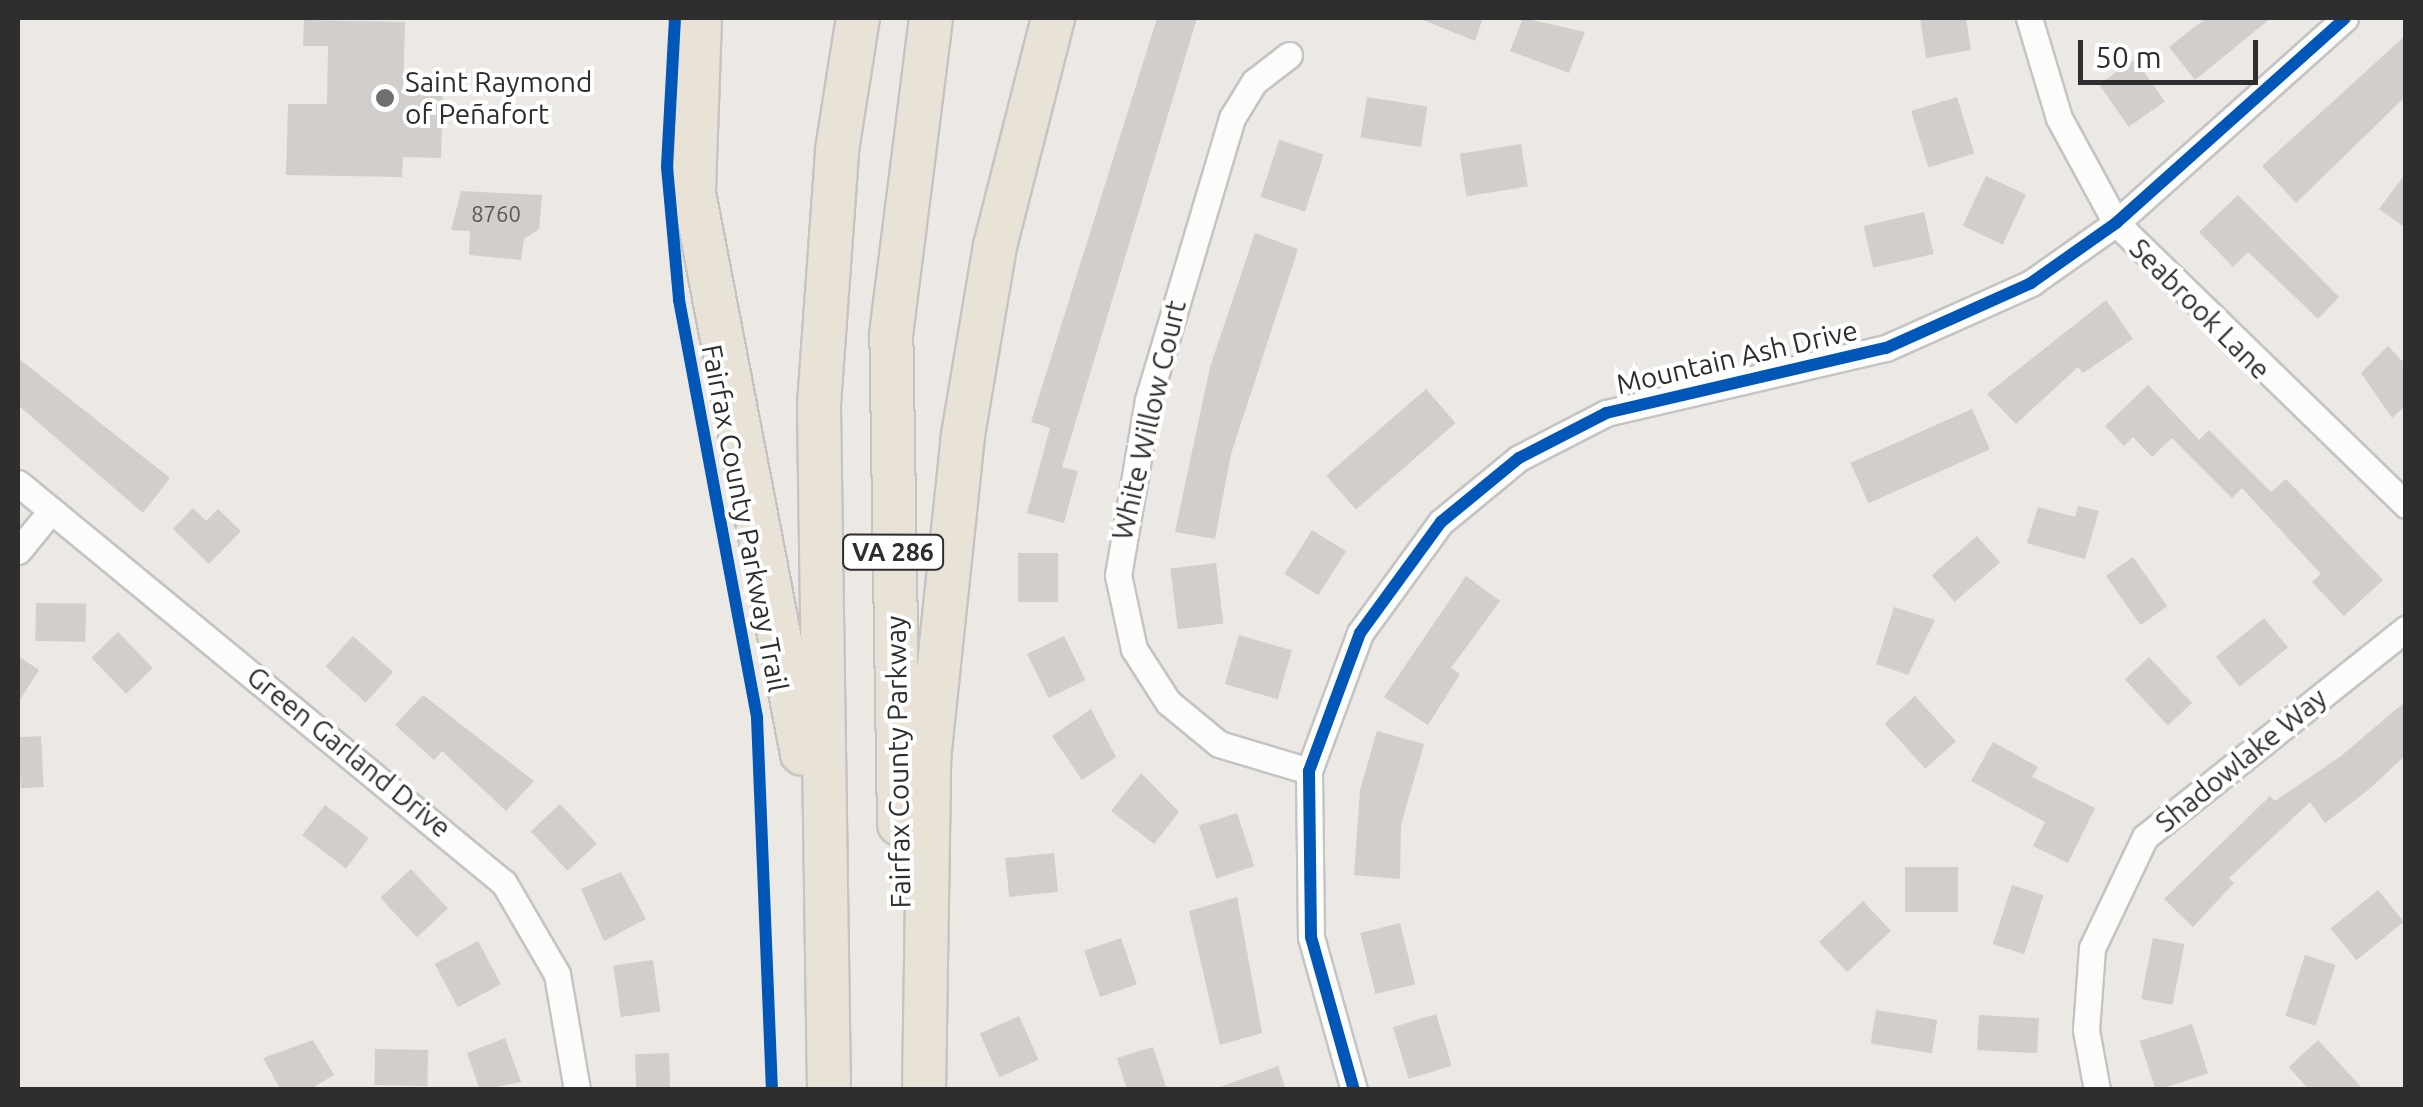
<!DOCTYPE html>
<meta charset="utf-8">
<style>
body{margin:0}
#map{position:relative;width:2423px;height:1107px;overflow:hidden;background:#ece8e4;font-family:Ubuntu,sans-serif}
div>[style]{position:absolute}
.building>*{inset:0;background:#d1cecb;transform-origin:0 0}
.roads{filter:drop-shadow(2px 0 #c5c4c5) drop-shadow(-2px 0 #c5c4c5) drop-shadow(0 2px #c5c4c5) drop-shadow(0 -2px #c5c4c5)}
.minor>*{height:25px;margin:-12.5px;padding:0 12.5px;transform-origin:12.5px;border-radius:12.5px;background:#fcfcfb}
.trunk>*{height:42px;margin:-21px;padding:0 21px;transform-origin:21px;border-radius:21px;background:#e9e2d6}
.cycleway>*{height:12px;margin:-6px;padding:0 6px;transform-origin:6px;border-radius:6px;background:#0057b8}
.dots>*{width:28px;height:28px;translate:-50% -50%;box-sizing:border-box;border:5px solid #fff;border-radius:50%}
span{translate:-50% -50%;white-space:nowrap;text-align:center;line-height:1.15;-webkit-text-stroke:8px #fff;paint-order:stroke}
.number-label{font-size:22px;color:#585857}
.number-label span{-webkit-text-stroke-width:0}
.shield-label span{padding:2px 8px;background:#fff;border:2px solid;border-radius:8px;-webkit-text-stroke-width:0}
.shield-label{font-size:25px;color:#2e2e2e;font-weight:700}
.poi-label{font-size:28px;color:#2e2e2e}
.left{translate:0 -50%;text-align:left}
.street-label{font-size:28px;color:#2e2e2e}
.frame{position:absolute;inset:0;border:20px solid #2e2e2e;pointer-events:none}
.scale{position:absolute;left:2078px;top:40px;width:180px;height:45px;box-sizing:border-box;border:5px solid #2e2e2e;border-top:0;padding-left:12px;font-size:30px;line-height:35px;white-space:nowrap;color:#2e2e2e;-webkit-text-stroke:8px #fff;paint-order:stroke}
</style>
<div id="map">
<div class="building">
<div style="clip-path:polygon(1157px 18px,1197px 18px,1062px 467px,1078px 471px,1064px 523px,1027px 513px,1050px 428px,1031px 422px)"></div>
<div style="clip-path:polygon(1418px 18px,1483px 18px,1475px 41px)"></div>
<div style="clip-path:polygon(1523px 18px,1585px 32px,1569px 73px,1510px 51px)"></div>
<div style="clip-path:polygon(1920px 18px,1966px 18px,1971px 50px,1926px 58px)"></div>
<div style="clip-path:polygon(2206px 18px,2271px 18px,2195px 80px,2169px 47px)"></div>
<div style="clip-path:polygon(304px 20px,405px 22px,403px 91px,443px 92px,441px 158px,403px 157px,402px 177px,286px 175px,288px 104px,327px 104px,328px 46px,303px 46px)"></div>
<div style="clip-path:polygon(2406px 35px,2406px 96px,2296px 203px,2262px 166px)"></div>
<div style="left:2135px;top:59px;width:52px;height:44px;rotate:55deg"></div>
<div style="left:1367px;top:97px;width:61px;height:41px;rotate:9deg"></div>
<div style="left:1957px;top:97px;width:59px;height:48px;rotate:73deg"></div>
<div style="left:1279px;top:140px;width:47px;height:60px;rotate:18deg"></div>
<div style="left:1521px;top:144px;width:43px;height:62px;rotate:81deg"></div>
<div style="clip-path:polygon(2406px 173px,2406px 228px,2379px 209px)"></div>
<div style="left:1986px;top:176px;width:44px;height:55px;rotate:25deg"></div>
<div style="clip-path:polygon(461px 191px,542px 195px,539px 229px,524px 239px,521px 260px,469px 255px,470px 231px,451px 230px)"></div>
<div style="clip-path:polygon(2238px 195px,2339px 297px,2318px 319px,2248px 252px,2233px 267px,2199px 232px)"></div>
<div style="left:1924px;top:212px;width:43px;height:62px;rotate:77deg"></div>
<div style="clip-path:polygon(1255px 233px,1298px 249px,1231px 454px,1215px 539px,1175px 532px,1210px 367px)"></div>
<div style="clip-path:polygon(2106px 300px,2133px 339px,2083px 373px,2078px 367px,2016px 424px,1987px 394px)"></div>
<div style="clip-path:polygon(2388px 346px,2406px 365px,2406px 405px,2392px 418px,2361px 373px)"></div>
<div style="clip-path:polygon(18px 358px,170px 478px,143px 513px,18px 405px)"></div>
<div style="clip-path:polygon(2148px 385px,2199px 440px,2209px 430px,2271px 492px,2286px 479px,2383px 580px,2344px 616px,2312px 582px,2321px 574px,2242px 488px,2232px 498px,2172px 438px,2152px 457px,2133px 437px,2124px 446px,2105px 426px)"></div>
<div style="left:1426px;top:389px;width:45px;height:132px;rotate:49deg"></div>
<div style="left:1972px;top:409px;width:44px;height:133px;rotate:66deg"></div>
<div style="clip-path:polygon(2078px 506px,2099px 511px,2085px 559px,2027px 543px,2038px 507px,2075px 517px)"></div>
<div style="clip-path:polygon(193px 508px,206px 521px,218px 509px,241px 531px,209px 564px,173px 529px)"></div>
<div style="left:1312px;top:530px;width:40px;height:52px;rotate:32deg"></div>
<div style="left:1977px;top:536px;width:35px;height:60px;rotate:49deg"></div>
<div style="left:1058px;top:553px;width:49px;height:40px;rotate:90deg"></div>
<div style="left:2133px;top:557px;width:60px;height:33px;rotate:55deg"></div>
<div style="left:1216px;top:563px;width:61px;height:46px;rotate:83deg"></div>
<div style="clip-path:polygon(1466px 576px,1500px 601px,1451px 668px,1460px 674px,1428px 725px,1384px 697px)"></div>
<div style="left:36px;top:603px;width:50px;height:38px;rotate:1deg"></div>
<div style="clip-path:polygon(1894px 607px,1935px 620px,1908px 675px,1876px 664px)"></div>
<div style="left:2264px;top:618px;width:38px;height:62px;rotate:51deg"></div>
<div style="left:118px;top:632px;width:50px;height:37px;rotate:46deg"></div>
<div style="left:1239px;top:635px;width:55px;height:51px;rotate:16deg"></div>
<div style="left:353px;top:636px;width:54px;height:41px;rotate:42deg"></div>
<div style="left:1064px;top:636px;width:49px;height:41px;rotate:64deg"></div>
<div style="clip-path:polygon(18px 656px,39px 670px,18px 703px)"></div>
<div style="left:2149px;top:657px;width:63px;height:33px;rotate:47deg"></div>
<div style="clip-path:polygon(423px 695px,534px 781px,506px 811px,442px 751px,434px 760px,395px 725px)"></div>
<div style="left:1915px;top:696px;width:61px;height:41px;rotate:48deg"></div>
<div style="clip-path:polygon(2406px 701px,2406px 755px,2367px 791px,2325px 823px,2310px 802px,2229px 878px,2234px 883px,2193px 927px,2164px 899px,2270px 796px,2275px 801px,2341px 756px)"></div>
<div style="clip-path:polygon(1091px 709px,1116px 757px,1082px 780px,1052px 736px)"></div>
<div style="clip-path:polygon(1377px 731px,1424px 744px,1401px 825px,1400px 879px,1354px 875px,1360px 790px)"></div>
<div style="left:41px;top:736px;width:51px;height:23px;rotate:87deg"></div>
<div style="clip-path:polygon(1993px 742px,2038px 767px,2032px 777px,2095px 808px,2068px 863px,2033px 846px,2045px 822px,1971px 781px)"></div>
<div style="clip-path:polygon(1141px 773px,1179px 812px,1154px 844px,1111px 811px)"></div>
<div style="left:560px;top:804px;width:54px;height:40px;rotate:47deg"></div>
<div style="left:325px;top:805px;width:55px;height:38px;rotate:37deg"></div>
<div style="left:1237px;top:813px;width:56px;height:40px;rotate:72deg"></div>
<div style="left:1054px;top:853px;width:39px;height:49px;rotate:84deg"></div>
<div style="left:1958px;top:867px;width:45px;height:53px;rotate:90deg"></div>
<div style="left:411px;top:869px;width:54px;height:42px;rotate:47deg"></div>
<div style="clip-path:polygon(621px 872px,646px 919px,604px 941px,581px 889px)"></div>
<div style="left:2012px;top:885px;width:33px;height:62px;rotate:18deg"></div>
<div style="left:2378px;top:890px;width:41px;height:61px;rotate:51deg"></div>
<div style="clip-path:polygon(1237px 897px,1262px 1033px,1220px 1045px,1189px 911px)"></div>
<div style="left:1863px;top:901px;width:41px;height:60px;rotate:47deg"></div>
<div style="left:1400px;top:923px;width:63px;height:41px;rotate:76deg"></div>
<div style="left:1121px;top:938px;width:49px;height:39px;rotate:71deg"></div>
<div style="left:2153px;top:938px;width:32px;height:62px;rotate:11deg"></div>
<div style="left:478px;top:941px;width:49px;height:49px;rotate:62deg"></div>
<div style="left:2305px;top:955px;width:32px;height:64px;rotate:18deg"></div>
<div style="left:653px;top:960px;width:52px;height:40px;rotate:82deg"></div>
<div style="left:1876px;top:1010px;width:62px;height:34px;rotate:9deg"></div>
<div style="left:1436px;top:1014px;width:54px;height:45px;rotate:73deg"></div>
<div style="left:1979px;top:1015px;width:60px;height:35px;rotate:3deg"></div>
<div style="left:1019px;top:1016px;width:48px;height:43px;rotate:66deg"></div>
<div style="left:2192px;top:1024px;width:52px;height:55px;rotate:72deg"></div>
<div style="clip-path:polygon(505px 1038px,521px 1082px,480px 1090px,467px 1053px)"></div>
<div style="clip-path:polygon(313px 1040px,334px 1075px,309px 1090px,281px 1090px,263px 1058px)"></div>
<div style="clip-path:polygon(2318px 1040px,2364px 1090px,2309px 1090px,2289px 1067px)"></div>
<div style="clip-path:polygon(1153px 1047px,1167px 1090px,1127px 1090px,1117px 1058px)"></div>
<div style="left:375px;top:1049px;width:53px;height:36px;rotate:1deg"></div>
<div style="left:669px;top:1053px;width:37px;height:34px;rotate:88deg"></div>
<div style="clip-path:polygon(1278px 1066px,1286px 1090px,1220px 1090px,1220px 1087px)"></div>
</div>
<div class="roads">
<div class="minor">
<div style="left:2029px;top:18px;width:104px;rotate:73.3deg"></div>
<div style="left:2059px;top:118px;width:119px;rotate:61.5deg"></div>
<div style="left:2116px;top:223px;width:405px;rotate:44.2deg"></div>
<div style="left:1289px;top:55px;width:44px;rotate:142.4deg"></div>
<div style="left:1254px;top:82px;width:42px;rotate:121.4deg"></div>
<div style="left:1232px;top:118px;width:294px;rotate:106.6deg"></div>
<div style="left:1148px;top:400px;width:178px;rotate:99.7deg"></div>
<div style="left:1118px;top:575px;width:76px;rotate:77.8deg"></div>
<div style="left:1134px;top:649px;width:63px;rotate:57.3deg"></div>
<div style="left:1168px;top:702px;width:66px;rotate:39.5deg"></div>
<div style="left:1219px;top:744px;width:94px;rotate:16.7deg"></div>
<div style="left:18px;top:483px;width:629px;rotate:39.46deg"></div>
<div style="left:504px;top:883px;width:105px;rotate:59.8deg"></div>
<div style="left:557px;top:974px;width:118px;rotate:80.2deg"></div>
<div style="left:18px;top:551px;width:52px;rotate:-50.5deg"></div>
<div style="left:1354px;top:1090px;width:159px;rotate:-105.7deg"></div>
<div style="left:1311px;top:937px;width:166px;rotate:-90.7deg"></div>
<div style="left:1309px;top:771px;width:147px;rotate:-69.7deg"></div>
<div style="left:1360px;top:633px;width:137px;rotate:-53.9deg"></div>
<div style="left:1441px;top:522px;width:101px;rotate:-39.4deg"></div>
<div style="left:1519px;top:458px;width:98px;rotate:-27.3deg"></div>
<div style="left:1606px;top:413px;width:287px;rotate:-13.1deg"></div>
<div style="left:1886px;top:348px;width:159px;rotate:-24.1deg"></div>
<div style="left:2031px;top:283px;width:104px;rotate:-35.2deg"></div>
<div style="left:2116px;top:223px;width:307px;rotate:-41.8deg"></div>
<div style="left:2097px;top:1090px;width:61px;rotate:-100.4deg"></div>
<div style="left:2086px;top:1030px;width:82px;rotate:-85.8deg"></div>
<div style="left:2092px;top:948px;width:123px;rotate:-64.5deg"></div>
<div style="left:2145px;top:837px;width:334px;rotate:-38.6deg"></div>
</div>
<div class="trunk">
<div style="left:700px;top:18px;width:175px;rotate:92deg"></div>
<div style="left:694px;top:193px;width:571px;rotate:79.1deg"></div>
<div style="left:899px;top:824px;width:489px;rotate:-90.9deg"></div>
<div style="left:891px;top:335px;width:320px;rotate:-82.8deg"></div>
<div style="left:829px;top:1090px;width:686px;rotate:-90.84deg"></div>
<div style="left:819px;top:404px;width:255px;rotate:-85.9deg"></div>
<div style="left:837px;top:150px;width:134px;rotate:-81deg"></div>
<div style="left:924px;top:1090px;width:331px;rotate:-89.1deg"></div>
<div style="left:929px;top:759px;width:326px;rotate:-84deg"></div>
<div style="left:963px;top:435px;width:192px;rotate:-80.4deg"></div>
<div style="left:995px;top:246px;width:235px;rotate:-75.7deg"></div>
</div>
</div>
<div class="cycleway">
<div style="left:675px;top:18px;width:149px;rotate:93.1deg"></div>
<div style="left:667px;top:167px;width:134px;rotate:84.8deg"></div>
<div style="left:679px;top:300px;width:425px;rotate:79.4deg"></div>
<div style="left:757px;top:718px;width:372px;rotate:87.7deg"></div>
<div style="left:1354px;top:1090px;width:159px;rotate:-105.7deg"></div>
<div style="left:1311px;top:937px;width:166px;rotate:-90.7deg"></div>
<div style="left:1309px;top:771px;width:147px;rotate:-69.7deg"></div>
<div style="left:1360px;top:633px;width:137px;rotate:-53.9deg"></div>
<div style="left:1441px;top:522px;width:101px;rotate:-39.4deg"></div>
<div style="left:1519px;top:458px;width:98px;rotate:-27.3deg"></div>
<div style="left:1606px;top:413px;width:287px;rotate:-13.1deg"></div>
<div style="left:1886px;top:348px;width:159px;rotate:-24.1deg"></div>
<div style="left:2031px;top:283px;width:104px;rotate:-35.2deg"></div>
<div style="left:2116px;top:223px;width:307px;rotate:-41.8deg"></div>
</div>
<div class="dots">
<div style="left:385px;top:98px;background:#706f6e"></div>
</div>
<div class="number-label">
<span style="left:496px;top:214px">8760</span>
</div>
<div class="shield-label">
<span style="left:893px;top:552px">VA 286</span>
</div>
<div class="poi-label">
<span class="left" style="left:405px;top:98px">Saint Raymond<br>of Peñafort</span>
</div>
<div class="street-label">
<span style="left:2200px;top:309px;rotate:45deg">Seabrook Lane</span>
<span style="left:1737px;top:357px;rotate:-13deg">Mountain Ash Drive</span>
<span style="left:1149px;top:420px;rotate:-77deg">White Willow Court</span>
<span style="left:745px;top:518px;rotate:79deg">Fairfax County Parkway Trail</span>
<span style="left:349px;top:752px;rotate:39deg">Green Garland Drive</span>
<span style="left:2241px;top:760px;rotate:-39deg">Shadowlake Way</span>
<span style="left:898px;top:762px;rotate:-91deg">Fairfax County Parkway</span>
</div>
<div class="frame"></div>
<div class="scale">50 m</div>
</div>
